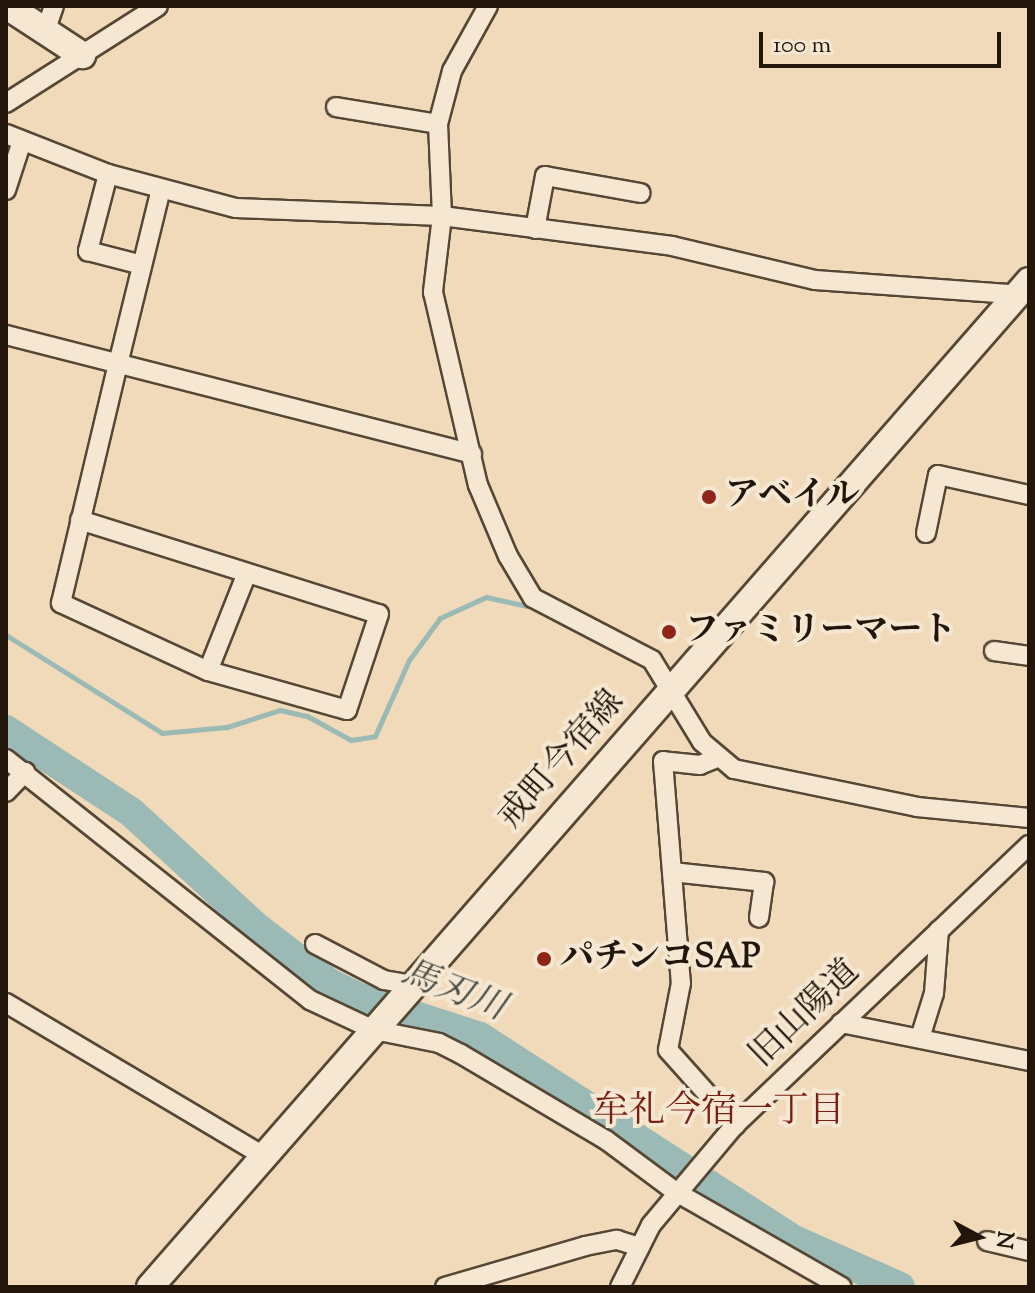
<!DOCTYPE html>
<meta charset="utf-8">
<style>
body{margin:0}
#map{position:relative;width:1035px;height:1293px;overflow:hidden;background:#f0dab9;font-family:"Sorts Mill Goudy","Noto Serif JP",serif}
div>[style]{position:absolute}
.stream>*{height:5px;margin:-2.5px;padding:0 2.5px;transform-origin:2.5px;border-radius:2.5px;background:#9bbab5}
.river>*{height:30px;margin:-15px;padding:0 15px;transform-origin:15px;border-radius:15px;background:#9bbab5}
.roads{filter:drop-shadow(2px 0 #554735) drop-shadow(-2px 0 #554735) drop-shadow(0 2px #554735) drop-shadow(0 -2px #554735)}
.street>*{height:18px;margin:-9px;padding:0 9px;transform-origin:9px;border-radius:9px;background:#f5e7d2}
.secondary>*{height:26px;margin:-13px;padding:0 13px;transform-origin:13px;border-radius:13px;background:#f5e7d2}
.dots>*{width:22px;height:22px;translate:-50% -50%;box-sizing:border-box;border:4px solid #f5e7d2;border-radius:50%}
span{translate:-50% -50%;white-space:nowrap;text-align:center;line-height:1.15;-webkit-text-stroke:8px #f5e7d2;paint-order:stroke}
.poi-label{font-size:34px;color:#211609;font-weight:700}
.left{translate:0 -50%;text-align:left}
.street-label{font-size:34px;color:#211609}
.water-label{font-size:36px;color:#4c4f45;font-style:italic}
.neighbourhood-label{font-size:36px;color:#7a1f14}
.frame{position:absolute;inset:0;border:8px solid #211609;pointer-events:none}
.north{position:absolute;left:939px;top:1197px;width:80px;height:80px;-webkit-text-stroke:6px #f5e7d2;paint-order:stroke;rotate:97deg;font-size:22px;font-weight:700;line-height:32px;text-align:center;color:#211609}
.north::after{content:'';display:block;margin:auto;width:28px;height:36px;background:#211609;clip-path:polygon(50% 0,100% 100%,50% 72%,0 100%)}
.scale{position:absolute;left:759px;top:32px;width:242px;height:36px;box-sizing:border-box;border:4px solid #211609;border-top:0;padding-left:10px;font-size:24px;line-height:28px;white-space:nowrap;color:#211609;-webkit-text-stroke:6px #f5e7d2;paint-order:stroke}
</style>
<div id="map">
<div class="stream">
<div style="left:6px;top:635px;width:184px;rotate:32.1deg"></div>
<div style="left:162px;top:733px;width:65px;rotate:-5.3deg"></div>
<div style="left:227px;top:727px;width:56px;rotate:-17.8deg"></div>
<div style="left:280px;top:710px;width:28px;rotate:13deg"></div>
<div style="left:307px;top:716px;width:50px;rotate:28.6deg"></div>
<div style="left:351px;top:740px;width:24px;rotate:-9deg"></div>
<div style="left:375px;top:736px;width:83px;rotate:-65.9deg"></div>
<div style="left:409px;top:660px;width:52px;rotate:-53.6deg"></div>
<div style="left:440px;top:618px;width:51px;rotate:-24.5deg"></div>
<div style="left:486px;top:597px;width:42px;rotate:12.4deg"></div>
</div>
<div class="river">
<div style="left:6px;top:730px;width:149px;rotate:33.3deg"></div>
<div style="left:131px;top:812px;width:170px;rotate:42.6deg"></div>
<div style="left:256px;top:927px;width:92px;rotate:37.5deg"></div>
<div style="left:329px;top:983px;width:34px;rotate:26deg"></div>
<div style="left:360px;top:998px;width:126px;rotate:18deg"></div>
<div style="left:480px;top:1037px;width:374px;rotate:32.9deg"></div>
<div style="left:794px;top:1240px;width:116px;rotate:23.9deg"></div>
</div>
<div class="roads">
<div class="street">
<div style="left:488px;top:6px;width:74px;rotate:119deg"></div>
<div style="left:452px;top:71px;width:55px;rotate:104.8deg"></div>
<div style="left:438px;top:124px;width:92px;rotate:87.5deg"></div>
<div style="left:442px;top:216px;width:77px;rotate:96.8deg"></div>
<div style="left:433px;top:292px;width:198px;rotate:76.9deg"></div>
<div style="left:478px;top:485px;width:77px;rotate:67.1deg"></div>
<div style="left:508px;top:556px;width:49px;rotate:59.2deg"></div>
<div style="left:533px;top:598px;width:134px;rotate:27.5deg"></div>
<div style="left:652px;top:660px;width:96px;rotate:58.6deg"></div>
<div style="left:702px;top:742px;width:42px;rotate:40.2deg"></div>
<div style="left:734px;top:769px;width:187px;rotate:11.7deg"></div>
<div style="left:917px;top:807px;width:113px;rotate:5.6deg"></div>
<div style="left:46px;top:29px;width:24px;rotate:-71deg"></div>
<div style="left:6px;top:103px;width:180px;rotate:-32.5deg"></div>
<div style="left:336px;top:107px;width:103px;rotate:9.5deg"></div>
<div style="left:6px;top:134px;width:110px;rotate:21.4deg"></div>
<div style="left:108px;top:174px;width:132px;rotate:14.9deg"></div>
<div style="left:236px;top:208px;width:206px;rotate:2.2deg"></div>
<div style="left:442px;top:216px;width:232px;rotate:7.4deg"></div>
<div style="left:672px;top:246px;width:147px;rotate:13.4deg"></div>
<div style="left:815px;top:280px;width:208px;rotate:4.1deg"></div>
<div style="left:108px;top:174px;width:80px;rotate:104.6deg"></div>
<div style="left:88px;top:251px;width:56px;rotate:14.5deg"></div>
<div style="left:6px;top:190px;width:52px;rotate:-71.9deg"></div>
<div style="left:535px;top:229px;width:54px;rotate:-79.3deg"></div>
<div style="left:545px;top:176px;width:97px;rotate:10.1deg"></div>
<div style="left:6px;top:335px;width:481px;rotate:14.3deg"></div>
<div style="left:80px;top:520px;width:313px;rotate:17.5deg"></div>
<div style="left:379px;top:614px;width:101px;rotate:108.4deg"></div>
<div style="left:347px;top:710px;width:144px;rotate:-164.3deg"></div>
<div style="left:208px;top:671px;width:162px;rotate:-155.2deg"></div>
<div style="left:61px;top:603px;width:246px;rotate:-76.6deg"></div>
<div style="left:118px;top:364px;width:180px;rotate:-76.2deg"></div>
<div style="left:926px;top:533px;width:59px;rotate:-78.3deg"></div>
<div style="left:938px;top:475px;width:93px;rotate:12.4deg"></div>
<div style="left:994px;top:651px;width:35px;rotate:8deg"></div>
<div style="left:208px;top:671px;width:105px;rotate:-68.3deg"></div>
<div style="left:717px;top:758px;width:18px;rotate:158deg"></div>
<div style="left:700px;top:765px;width:37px;rotate:-174deg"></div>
<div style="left:663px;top:761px;width:223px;rotate:85.4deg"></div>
<div style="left:681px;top:983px;width:68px;rotate:101deg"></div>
<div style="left:668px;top:1050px;width:101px;rotate:48.2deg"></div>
<div style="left:6px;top:759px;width:388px;rotate:38.4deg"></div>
<div style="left:310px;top:1000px;width:71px;rotate:25.1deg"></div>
<div style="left:374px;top:1030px;width:66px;rotate:11.3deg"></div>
<div style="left:439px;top:1043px;width:25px;rotate:27deg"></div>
<div style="left:461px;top:1054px;width:169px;rotate:30.7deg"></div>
<div style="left:606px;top:1140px;width:87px;rotate:36.6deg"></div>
<div style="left:676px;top:1192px;width:191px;rotate:29.8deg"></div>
<div style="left:6px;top:792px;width:28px;rotate:-46deg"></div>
<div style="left:672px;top:872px;width:93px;rotate:6.2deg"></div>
<div style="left:764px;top:882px;width:36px;rotate:98deg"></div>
<div style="left:315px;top:944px;width:78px;rotate:27.6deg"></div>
<div style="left:384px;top:980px;width:28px;rotate:10deg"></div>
<div style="left:6px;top:1003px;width:300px;rotate:30.7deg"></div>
<div style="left:841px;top:1023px;width:192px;rotate:11.4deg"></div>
<div style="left:920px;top:1038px;width:47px;rotate:-72.7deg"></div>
<div style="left:934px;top:993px;width:63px;rotate:-85.5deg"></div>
<div style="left:987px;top:1241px;width:43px;rotate:13.4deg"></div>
<div style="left:445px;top:1287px;width:146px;rotate:-16.3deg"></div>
<div style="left:585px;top:1246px;width:33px;rotate:-11deg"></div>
<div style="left:617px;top:1240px;width:24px;rotate:17deg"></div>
<div style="left:620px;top:1287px;width:69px;rotate:-63.4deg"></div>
<div style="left:651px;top:1225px;width:131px;rotate:-50deg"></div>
<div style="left:735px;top:1125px;width:406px;rotate:-43.6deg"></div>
</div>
<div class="secondary">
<div style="left:7px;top:6px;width:90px;rotate:33.2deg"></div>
<div style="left:150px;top:1287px;width:1336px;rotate:-48.85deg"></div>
</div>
</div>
<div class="dots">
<div style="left:709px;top:497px;background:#8f2418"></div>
<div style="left:669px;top:632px;background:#8f2418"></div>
<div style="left:544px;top:959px;background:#8f2418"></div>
</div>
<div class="poi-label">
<span class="left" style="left:725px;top:497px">アベイル</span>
<span class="left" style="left:685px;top:632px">ファミリーマート</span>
<span class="left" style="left:560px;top:959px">パチンコSAP</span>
</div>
<div class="street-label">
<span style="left:562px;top:760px;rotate:-49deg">戒町今宿線</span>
<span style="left:805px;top:1014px;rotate:-44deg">旧山陽道</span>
</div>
<div class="water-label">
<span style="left:453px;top:992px;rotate:21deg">馬刃川</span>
</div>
<div class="neighbourhood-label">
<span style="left:719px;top:1113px">牟礼今宿一丁目</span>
</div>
<div class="frame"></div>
<div class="north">N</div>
<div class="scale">100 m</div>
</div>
